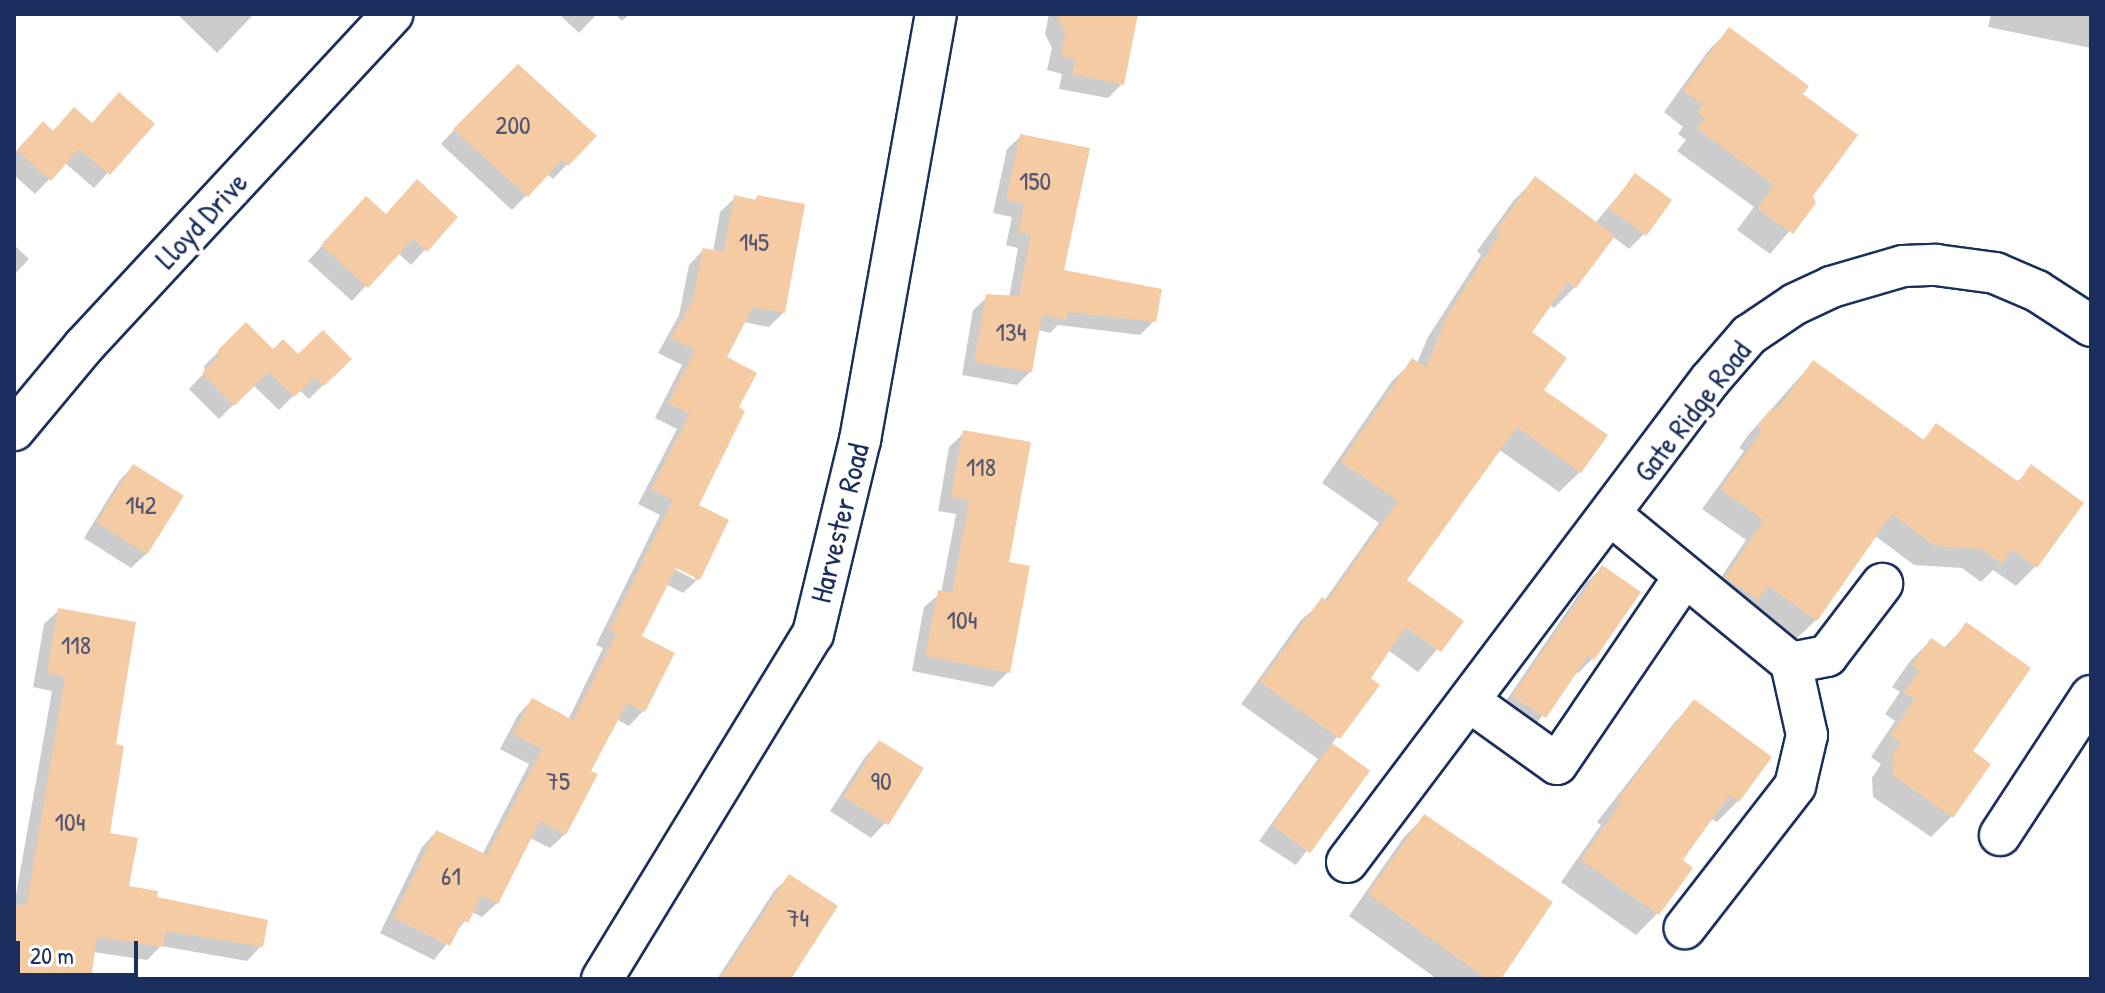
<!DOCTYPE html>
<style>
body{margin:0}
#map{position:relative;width:2105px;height:993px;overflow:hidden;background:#fff;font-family:"Patrick Hand",sans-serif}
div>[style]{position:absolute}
.shadow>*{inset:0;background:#0003}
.building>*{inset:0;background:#f5cba4;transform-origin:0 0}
.roads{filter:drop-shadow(2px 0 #1b2f5e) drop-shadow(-2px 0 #1b2f5e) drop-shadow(0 2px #1b2f5e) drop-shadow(0 -2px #1b2f5e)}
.minor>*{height:40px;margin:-20px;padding:0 20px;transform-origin:20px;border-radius:20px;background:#fff}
span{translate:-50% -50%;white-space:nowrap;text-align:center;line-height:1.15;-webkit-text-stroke:8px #fff;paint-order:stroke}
.number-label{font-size:26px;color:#525670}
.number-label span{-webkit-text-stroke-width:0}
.street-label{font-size:30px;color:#1b2f5e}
.frame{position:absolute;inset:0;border:16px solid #1b2f5e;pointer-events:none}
.scale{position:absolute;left:16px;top:941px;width:122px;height:36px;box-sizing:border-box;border:4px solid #1b2f5e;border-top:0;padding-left:10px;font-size:24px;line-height:28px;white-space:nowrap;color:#1b2f5e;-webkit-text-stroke:6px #fff;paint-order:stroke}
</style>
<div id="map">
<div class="shadow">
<div style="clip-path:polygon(177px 14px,254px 14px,217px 53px)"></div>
<div style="clip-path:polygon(559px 14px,597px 14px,579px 33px)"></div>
<div style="clip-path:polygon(615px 14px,630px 14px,622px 21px)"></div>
<div style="clip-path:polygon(1049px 14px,1136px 14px,1122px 84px,1108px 98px,1059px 89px,1062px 74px,1047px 70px,1052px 48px,1045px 34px)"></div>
<div style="clip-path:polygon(1991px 14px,2091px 14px,2091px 48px,1988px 27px)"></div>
<div style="clip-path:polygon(1729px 30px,1800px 94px,1813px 203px,1770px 254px,1737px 230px,1754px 207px,1677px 151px,1686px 140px,1678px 134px,1683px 127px,1664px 112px,1708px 51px)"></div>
<div style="clip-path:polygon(462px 121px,594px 136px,553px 179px,547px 174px,512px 210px,441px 144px)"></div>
<div style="clip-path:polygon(152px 124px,94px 188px,65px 163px,35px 194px,14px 175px,14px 154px,28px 138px,91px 125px)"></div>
<div style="clip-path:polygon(1021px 136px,1061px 271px,1154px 321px,1140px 335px,1058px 325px,1050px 333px,1038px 330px,1031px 371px,1017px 385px,962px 375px,973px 310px,987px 297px,1009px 298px,1018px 248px,1006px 245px,1012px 217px,993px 213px,1007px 149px)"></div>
<div style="clip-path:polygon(1635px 176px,1644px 234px,1629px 249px,1612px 236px,1575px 287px,1554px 308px,1549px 305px,1529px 332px,1541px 390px,1580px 472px,1559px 492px,1498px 449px,1404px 581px,1461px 621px,1418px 672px,1388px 650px,1368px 679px,1377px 685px,1331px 745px,1367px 771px,1296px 865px,1259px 841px,1318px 759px,1241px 704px,1301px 620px,1324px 601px,1379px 523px,1322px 483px,1392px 381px,1413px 361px,1417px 363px,1428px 337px,1481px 255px,1477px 251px,1514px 200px,1535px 179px,1595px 223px)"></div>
<div style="clip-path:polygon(evenodd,758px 197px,784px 312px,769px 327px,743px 322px,725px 358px,736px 408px,696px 506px,698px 579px,683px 593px,666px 584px,639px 637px,643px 711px,629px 726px,616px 719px,588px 772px,565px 834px,550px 848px,530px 838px,497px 903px,482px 917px,472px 912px,434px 960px,380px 933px,422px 847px,436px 832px,482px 855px,529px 764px,500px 749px,518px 715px,532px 700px,568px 720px,603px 648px,596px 645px,660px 515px,638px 504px,677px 429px,655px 418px,682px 365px,658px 353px,679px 315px,689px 265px,703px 250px,713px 252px,720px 212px,735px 198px,753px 201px,758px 197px,668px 562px,695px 575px,695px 580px,667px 565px,668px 562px)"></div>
<div style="clip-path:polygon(352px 213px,385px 216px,455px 217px,411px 265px,397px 252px,352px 301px,308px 261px)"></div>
<div style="clip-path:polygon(14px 245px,29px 259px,14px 275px)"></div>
<div style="clip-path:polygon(246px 325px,273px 352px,349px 359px,309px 399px,299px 390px,279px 410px,253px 385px,219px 419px,189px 389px,205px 372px,204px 366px)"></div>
<div style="clip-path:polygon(1813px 362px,1922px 441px,1936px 426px,2016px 483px,2032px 467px,2036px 566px,2016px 586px,1993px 570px,1981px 582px,1962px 568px,1914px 565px,1874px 535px,1816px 620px,1796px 639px,1749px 606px,1707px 598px,1746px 540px,1702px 509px,1744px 451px,1739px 448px,1749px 434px)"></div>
<div style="clip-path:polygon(964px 433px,1008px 672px,993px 687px,912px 671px,924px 607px,941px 593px,956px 514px,938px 511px,949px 447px)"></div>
<div style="clip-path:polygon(133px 466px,146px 554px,131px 568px,84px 538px,119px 481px)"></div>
<div style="clip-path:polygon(1602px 568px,1638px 593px,1592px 659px,1578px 673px,1575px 672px,1530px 732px,1499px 711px,1587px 582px)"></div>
<div style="clip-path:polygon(59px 610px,114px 746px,107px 835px,127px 888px,261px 946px,247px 961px,161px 946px,147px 960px,93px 952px,89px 979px,14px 979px,14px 906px,52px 691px,33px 687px,44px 624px)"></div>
<div style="clip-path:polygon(1966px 625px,1971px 752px,1952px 816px,1931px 837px,1873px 797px,1872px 778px,1881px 764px,1871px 757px,1895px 721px,1885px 714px,1900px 692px,1892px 687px,1910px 661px,1931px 640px,1943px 649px)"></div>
<div style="clip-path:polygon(1695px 702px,1738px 801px,1717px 822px,1710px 818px,1680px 861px,1690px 868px,1657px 914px,1636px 935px,1561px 882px,1601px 825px,1597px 822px,1674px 723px)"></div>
<div style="clip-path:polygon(879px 742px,921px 769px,885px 823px,871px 838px,830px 811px,865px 757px)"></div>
<div style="clip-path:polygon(1425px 816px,1498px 979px,1437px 979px,1349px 916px,1404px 837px)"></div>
<div style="clip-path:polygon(789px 877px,789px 979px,717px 979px,774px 891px)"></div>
</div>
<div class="building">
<div style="clip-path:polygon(1056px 14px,1138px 14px,1124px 85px,1072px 74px,1076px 60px,1061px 56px,1065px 32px)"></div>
<div style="clip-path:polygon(1729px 27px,1809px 86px,1803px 94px,1858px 135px,1813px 196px,1816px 203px,1793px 234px,1757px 208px,1774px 185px,1697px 129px,1705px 118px,1697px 112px,1703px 105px,1683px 90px)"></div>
<div style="clip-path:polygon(518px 64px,597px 136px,568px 166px,562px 160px,528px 197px,453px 129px)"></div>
<div style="clip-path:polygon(119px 92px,155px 124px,110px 175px,79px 149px,51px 181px,17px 150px,43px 121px,53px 131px,74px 107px,92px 123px)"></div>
<div style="clip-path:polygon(1020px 134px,1090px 148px,1064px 270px,1162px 289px,1156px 322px,1067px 312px,1066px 320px,1042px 315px,1032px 372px,974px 362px,986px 294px,1019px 296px,1031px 235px,1018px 232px,1024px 204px,1006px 200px)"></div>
<div style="left:1635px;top:173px;width:46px;height:44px;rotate:36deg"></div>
<div style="clip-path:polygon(1535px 176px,1615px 236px,1576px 288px,1568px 282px,1532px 332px,1567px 358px,1544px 390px,1608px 435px,1581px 473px,1517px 427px,1407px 580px,1464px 621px,1441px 652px,1406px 627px,1371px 678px,1380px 685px,1340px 739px,1260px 682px,1322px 597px,1327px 601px,1398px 501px,1341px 462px,1412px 358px,1426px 367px,1448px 314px,1500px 233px,1496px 230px)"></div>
<div style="clip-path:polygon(417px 179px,458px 217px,427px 252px,413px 239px,368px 288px,321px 245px,366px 196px,386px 214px)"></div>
<div style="clip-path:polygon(734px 195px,756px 200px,757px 195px,805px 204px,785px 313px,753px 307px,727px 357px,757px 373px,739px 407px,745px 411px,699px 505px,729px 520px,700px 580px,676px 568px,642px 636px,675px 653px,645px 712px,627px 703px,591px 771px,598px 774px,566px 835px,540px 821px,498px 904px,482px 896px,468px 923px,463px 920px,450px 946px,393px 918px,436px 830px,487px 855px,542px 749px,513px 734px,532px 698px,573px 720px,616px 634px,609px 630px,673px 500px,651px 489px,690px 414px,668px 403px,695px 350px,671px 338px,693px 299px,703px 248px,724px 252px)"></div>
<div style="clip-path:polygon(246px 322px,273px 349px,283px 339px,298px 354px,323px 330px,352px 359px,324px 386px,315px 377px,294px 397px,269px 372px,234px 406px,202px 373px,219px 356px,218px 350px)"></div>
<div style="clip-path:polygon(1813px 360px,1924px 440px,1936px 423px,2019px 482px,2031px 464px,2084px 503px,2037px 568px,2012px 549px,2002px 564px,1982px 549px,1935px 546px,1892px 514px,1817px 621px,1768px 586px,1758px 600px,1725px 577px,1764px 520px,1720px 489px,1762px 431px,1757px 427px,1769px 411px,1779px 407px)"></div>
<div style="clip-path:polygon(963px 430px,1031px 442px,1009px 562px,1030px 566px,1010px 673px,925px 656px,938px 590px,952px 593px,969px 500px,951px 497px)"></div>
<div style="left:133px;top:464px;width:60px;height:69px;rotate:32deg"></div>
<div style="clip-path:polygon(1602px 565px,1641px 592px,1594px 660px,1588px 656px,1546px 718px,1512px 696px)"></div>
<div style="clip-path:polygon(58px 608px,136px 622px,116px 744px,124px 746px,110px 833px,138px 838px,129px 886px,158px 891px,157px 897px,268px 920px,263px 947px,166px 931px,163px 947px,97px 937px,91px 979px,56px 979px,14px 972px,14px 904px,26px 906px,65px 677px,47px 673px)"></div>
<div style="clip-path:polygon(1966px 622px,2031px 668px,1973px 751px,1991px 764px,1953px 818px,1894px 776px,1892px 755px,1901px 742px,1890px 735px,1915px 699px,1904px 692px,1919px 671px,1912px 665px,1931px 638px,1947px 649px)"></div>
<div style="clip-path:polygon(1694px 699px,1772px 757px,1739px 802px,1729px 795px,1683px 860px,1693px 868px,1659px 915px,1581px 860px,1621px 803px,1617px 800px)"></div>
<div style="left:879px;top:740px;width:53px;height:67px;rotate:32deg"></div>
<div style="left:1332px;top:743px;width:47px;height:102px;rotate:36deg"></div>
<div style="clip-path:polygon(1424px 814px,1553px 902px,1501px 979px,1487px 979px,1368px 894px)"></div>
<div style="clip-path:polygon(789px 874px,838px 906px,791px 979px,720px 979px)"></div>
</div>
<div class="roads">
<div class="minor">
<div style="left:14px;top:430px;width:109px;rotate:-50.2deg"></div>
<div style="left:84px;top:346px;width:453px;rotate:-47.1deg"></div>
<div style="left:1611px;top:515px;width:233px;rotate:39.4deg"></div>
<div style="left:1791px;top:663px;width:74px;rotate:77.5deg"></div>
<div style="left:1807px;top:735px;width:52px;rotate:103.2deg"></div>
<div style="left:1795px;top:786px;width:180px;rotate:127.8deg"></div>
<div style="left:1791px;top:663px;width:37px;rotate:-11deg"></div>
<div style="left:1827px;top:656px;width:91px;rotate:-52.6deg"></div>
<div style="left:1469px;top:701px;width:108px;rotate:35.6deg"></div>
<div style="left:1557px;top:764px;width:227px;rotate:-55.8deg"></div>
<div style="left:2000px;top:835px;width:166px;rotate:-56.8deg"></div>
<div style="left:1347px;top:862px;width:603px;rotate:-53.02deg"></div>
<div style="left:1710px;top:380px;width:60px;rotate:-49.1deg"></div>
<div style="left:1749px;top:335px;width:55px;rotate:-34deg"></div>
<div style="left:1795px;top:304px;width:40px;rotate:-25deg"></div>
<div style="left:1831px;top:287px;width:75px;rotate:-16.3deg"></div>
<div style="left:1903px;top:266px;width:33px;rotate:-2deg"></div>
<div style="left:1936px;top:265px;width:60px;rotate:7.7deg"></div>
<div style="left:1995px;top:273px;width:46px;rotate:23.2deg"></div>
<div style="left:2037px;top:291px;width:64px;rotate:32.9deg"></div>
<div style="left:602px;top:979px;width:404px;rotate:-58.6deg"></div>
<div style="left:813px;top:634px;width:200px;rotate:-76.4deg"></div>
<div style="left:860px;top:440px;width:433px;rotate:-79.9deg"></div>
</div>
</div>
<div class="number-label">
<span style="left:513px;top:125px">200</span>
<span style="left:1035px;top:181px">150</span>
<span style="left:754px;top:242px">145</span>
<span style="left:1011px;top:332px">134</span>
<span style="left:981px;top:467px">118</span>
<span style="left:141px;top:505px">142</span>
<span style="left:962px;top:620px">104</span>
<span style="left:76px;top:645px">118</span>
<span style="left:558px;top:781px">75</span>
<span style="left:881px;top:781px">90</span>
<span style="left:70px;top:822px">104</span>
<span style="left:451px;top:876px">61</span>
<span style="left:798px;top:918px">74</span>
</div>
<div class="street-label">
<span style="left:201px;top:220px;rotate:-47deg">Lloyd Drive</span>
<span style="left:1692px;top:411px;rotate:-52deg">Gate Ridge Road</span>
<span style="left:839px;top:523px;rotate:-76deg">Harvester Road</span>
</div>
<div class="frame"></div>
<div class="scale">20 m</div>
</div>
